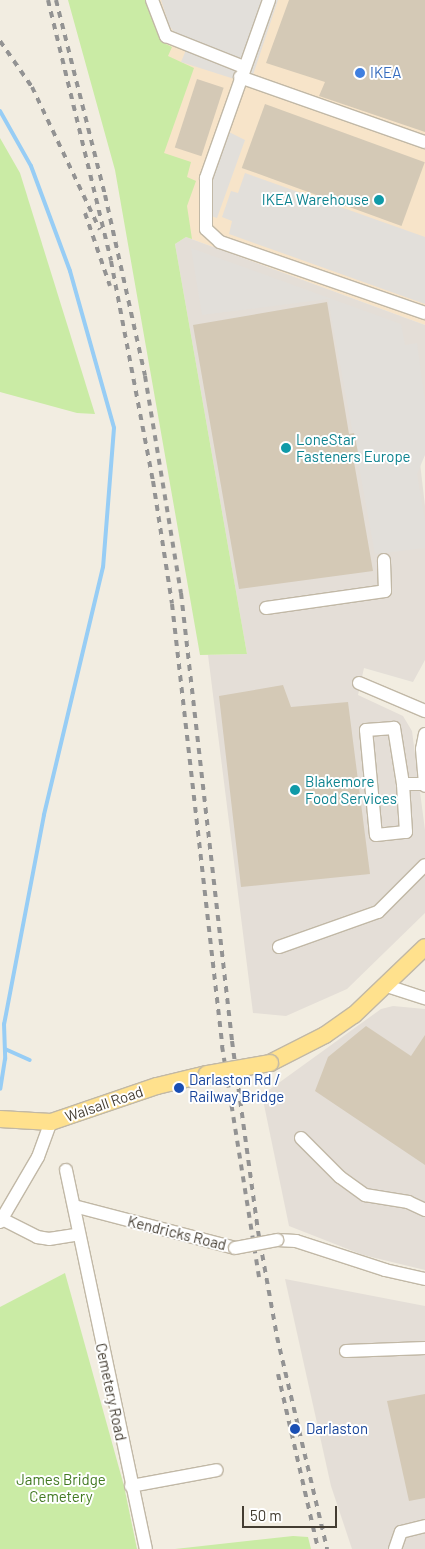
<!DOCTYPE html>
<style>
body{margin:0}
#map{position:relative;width:425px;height:1549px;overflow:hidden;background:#f2ede1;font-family:Barlow,sans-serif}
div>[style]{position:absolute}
.commercial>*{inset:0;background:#f7e4c9}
.industrial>*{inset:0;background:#e4ded7}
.green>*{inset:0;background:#caeba5}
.parking>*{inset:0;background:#e2dfda}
.stream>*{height:4px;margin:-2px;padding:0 2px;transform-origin:2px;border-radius:2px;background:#97cdf5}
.building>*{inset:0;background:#d4c9b6;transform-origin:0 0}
.roads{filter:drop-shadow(1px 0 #c1b8a6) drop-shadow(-1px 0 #c1b8a6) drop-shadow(0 1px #c1b8a6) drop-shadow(0 -1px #c1b8a6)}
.minor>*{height:12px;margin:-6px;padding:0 6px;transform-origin:6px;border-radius:6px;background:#fff}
.major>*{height:16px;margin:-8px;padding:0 8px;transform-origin:8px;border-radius:8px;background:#ffe18d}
.rail>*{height:4px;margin-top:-2px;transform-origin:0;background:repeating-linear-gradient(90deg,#939393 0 6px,transparent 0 12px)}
.bridges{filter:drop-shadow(1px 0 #c1b8a6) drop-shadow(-1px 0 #c1b8a6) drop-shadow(0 1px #c1b8a6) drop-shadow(0 -1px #c1b8a6)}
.minor-bridge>*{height:12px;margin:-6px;padding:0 6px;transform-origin:6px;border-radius:6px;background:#fff}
.major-bridge>*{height:16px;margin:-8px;padding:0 8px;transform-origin:8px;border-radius:8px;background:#ffe18d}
.dots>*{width:14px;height:14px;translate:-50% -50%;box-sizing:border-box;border:2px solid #fff;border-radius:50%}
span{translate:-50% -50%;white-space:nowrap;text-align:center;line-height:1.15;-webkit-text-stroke:4px #fff;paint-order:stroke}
.shop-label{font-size:15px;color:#366cbe}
.left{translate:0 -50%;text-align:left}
.culture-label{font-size:15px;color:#0d838f}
.right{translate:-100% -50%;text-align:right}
.transit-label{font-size:15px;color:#164399}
.street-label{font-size:15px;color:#443d32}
.park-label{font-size:15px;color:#417921}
.scale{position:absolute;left:242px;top:1506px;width:95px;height:22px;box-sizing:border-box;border:2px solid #443d32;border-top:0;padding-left:6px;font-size:15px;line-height:18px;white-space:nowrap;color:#443d32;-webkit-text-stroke:4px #fff;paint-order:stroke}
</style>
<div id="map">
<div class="commercial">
<div style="clip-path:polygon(124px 0,425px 0,425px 325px,186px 237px,187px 177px,164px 154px)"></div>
</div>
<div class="industrial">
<div style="clip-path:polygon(186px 237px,425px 325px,425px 442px,418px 446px,425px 506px,425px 660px,413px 682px,364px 668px,358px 695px,403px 716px,412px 731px,425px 830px,425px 913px,347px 989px,286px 1016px,253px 1013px,208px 655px,247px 654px,175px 244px)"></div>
<div style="clip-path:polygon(393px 1006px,425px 1009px,425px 1270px,363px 1255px,289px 1226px,262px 1095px,381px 1009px)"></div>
<div style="clip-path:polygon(285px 1279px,425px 1306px,425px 1549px,352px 1549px,331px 1486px)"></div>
</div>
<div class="green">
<div style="clip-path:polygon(68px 0,146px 0,162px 42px,172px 47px,168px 56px,194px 68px,164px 153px,191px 162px,187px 177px,196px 181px,187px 206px,192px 239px,186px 237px,175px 244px,247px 654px,200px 655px,115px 170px)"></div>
<div style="clip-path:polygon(0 138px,20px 173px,95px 414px,77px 413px,0 392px)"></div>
<div style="clip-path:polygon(65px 1273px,124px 1486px,137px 1549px,0 1549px,0 1307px)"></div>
<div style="clip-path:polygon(293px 1536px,308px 1537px,311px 1549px,175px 1549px)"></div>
</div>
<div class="parking">
<div style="clip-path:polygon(161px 0,278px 0,250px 84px,181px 62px,186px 50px,169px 25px)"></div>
<div style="clip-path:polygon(223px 129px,245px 140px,217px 218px,202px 213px,200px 203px)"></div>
<div style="clip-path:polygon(245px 173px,425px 237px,425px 304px,229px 234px,232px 221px,222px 217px,231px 191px,238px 193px)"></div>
<div style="clip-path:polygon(191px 248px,401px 324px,405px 345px,417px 343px,425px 402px,425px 455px,417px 474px,425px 521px,425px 548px,375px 554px,328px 299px,202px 315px)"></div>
</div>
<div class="stream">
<div style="left:0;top:111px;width:63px;rotate:60.6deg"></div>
<div style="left:31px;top:166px;width:112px;rotate:69.6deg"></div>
<div style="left:70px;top:271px;width:163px;rotate:74.3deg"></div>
<div style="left:114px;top:428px;width:139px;rotate:94.5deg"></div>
<div style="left:103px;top:567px;width:255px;rotate:103.4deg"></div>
<div style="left:44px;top:815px;width:213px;rotate:100.8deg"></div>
<div style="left:4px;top:1024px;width:35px;rotate:88deg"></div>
<div style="left:5px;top:1059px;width:30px;rotate:99deg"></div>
<div style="left:5px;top:1049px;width:27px;rotate:24deg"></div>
</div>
<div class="building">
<div style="clip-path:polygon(289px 0,425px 0,425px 132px,319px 96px,325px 82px,266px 63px)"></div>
<div style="left:197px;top:79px;width:28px;height:72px;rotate:18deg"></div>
<div style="left:265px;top:104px;width:170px;height:68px;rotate:20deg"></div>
<div style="clip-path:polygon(327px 302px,349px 434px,354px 433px,360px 462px,354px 462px,373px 571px,239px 589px,193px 325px)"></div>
<div style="clip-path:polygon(283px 685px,291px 707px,348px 702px,370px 874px,241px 887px,219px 696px)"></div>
<div style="clip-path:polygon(366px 1026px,411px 1056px,425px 1035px,425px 1165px,315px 1091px,328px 1057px)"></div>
<div style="clip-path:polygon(425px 1394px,425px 1498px,409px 1501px,387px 1401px)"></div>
</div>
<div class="roads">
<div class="minor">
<div style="left:152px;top:0;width:39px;rotate:69deg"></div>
<div style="left:166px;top:36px;width:84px;rotate:21.7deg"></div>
<div style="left:269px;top:0;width:189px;rotate:109.5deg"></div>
<div style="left:206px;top:178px;width:51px;rotate:90deg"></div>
<div style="left:206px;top:229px;width:19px;rotate:43deg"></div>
<div style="left:220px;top:242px;width:217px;rotate:19.1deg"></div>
<div style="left:240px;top:77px;width:196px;rotate:19.4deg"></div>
<div style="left:266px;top:608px;width:120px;rotate:-8.1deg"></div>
<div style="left:385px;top:591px;width:31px;rotate:-92deg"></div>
<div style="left:359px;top:683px;width:72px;rotate:23deg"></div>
<div style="left:425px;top:734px;width:15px;rotate:101deg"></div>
<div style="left:422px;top:749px;width:37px;rotate:85deg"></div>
<div style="left:403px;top:784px;width:57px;rotate:-99.1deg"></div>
<div style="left:394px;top:728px;width:28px;rotate:176deg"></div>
<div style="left:366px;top:730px;width:105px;rotate:84.6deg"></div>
<div style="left:376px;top:835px;width:30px;rotate:-6deg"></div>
<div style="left:406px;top:832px;width:48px;rotate:-93.6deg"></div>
<div style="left:403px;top:784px;width:22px"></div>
<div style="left:279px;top:947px;width:105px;rotate:-19.5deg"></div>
<div style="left:378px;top:912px;width:66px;rotate:-45deg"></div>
<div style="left:387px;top:986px;width:40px;rotate:18deg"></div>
<div style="left:301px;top:1138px;width:55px;rotate:45deg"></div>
<div style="left:340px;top:1177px;width:31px;rotate:36deg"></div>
<div style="left:365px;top:1195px;width:44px;rotate:9.2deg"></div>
<div style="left:408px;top:1202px;width:19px;rotate:25deg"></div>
<div style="left:66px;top:1170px;width:387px;rotate:78.1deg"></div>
<div style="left:74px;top:1206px;width:166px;rotate:14.6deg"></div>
<div style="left:2px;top:1219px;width:39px;rotate:27deg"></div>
<div style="left:37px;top:1237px;width:12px;rotate:9deg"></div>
<div style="left:49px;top:1239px;width:30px;rotate:-9deg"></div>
<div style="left:0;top:1222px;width:75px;rotate:-59.7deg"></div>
<div style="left:38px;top:1157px;width:37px;rotate:-70deg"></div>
<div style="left:277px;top:1240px;width:19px;rotate:3deg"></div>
<div style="left:296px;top:1241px;width:94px;rotate:18deg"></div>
<div style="left:385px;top:1270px;width:41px;rotate:12.7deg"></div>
<div style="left:346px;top:1351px;width:79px;rotate:-2.2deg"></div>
<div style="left:131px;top:1486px;width:87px;rotate:-10.5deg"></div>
<div style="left:395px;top:1549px;width:18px;rotate:-71deg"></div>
<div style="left:401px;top:1532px;width:25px;rotate:-14deg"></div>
</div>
<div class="major">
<div style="left:270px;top:1063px;width:62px;rotate:-27deg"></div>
<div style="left:325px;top:1035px;width:35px;rotate:-35deg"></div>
<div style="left:354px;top:1015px;width:98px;rotate:-43.8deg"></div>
<div style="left:0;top:1119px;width:51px;rotate:3.4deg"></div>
<div style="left:51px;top:1122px;width:112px;rotate:-18.8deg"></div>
<div style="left:157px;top:1086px;width:51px;rotate:-13.5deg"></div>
</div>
</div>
<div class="rail">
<div style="left:48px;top:0;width:268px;rotate:76.4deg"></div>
<div style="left:111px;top:261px;width:224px;rotate:79.2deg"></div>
<div style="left:153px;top:481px;width:124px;rotate:81.2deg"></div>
<div style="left:172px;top:604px;width:445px;rotate:83.5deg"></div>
<div style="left:222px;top:1046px;width:235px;rotate:80.9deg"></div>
<div style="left:56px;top:0;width:201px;rotate:75.9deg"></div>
<div style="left:105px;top:195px;width:185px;rotate:77.5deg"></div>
<div style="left:145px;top:376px;width:220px;rotate:80.6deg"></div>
<div style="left:181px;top:593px;width:451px;rotate:83.5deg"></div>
<div style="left:232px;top:1041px;width:192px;rotate:82.2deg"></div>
<div style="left:258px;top:1231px;width:108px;rotate:79.8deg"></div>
<div style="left:277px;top:1337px;width:218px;rotate:76.7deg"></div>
<div style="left:0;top:41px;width:56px;rotate:55.2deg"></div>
<div style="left:32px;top:87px;width:158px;rotate:64.6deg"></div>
<div style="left:85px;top:213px;width:77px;rotate:71.1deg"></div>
<div style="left:278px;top:1374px;width:180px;rotate:77.1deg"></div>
</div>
<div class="bridges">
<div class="minor-bridge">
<div style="left:235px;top:1248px;width:43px;rotate:-10.8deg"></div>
</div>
<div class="major-bridge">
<div style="left:207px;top:1074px;width:64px;rotate:-9.9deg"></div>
</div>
</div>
<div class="dots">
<div style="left:360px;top:73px;background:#3f7fe0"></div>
<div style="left:379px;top:200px;background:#0f9aa8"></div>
<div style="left:286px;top:448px;background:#0f9aa8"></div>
<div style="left:295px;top:790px;background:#0f9aa8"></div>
<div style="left:179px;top:1088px;background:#1a4fb4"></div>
<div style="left:295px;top:1429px;background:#1a4fb4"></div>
</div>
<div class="shop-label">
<span class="left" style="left:370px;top:73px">IKEA</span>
</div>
<div class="culture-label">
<span class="right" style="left:369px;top:200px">IKEA Warehouse</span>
<span class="left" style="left:296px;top:448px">LoneStar<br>Fasteners Europe</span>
<span class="left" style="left:305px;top:790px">Blakemore<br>Food Services</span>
</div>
<div class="transit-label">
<span class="left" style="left:189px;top:1088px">Darlaston Rd /<br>Railway Bridge</span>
<span class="left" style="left:306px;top:1429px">Darlaston</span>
</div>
<div class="street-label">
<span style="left:104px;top:1104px;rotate:-19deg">Walsall Road</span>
<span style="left:177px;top:1233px;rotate:14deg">Kendricks Road</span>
<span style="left:111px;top:1392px;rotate:78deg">Cemetery Road</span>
</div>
<div class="park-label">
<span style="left:61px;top:1488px">James Bridge<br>Cemetery</span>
</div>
<div class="scale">50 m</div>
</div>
